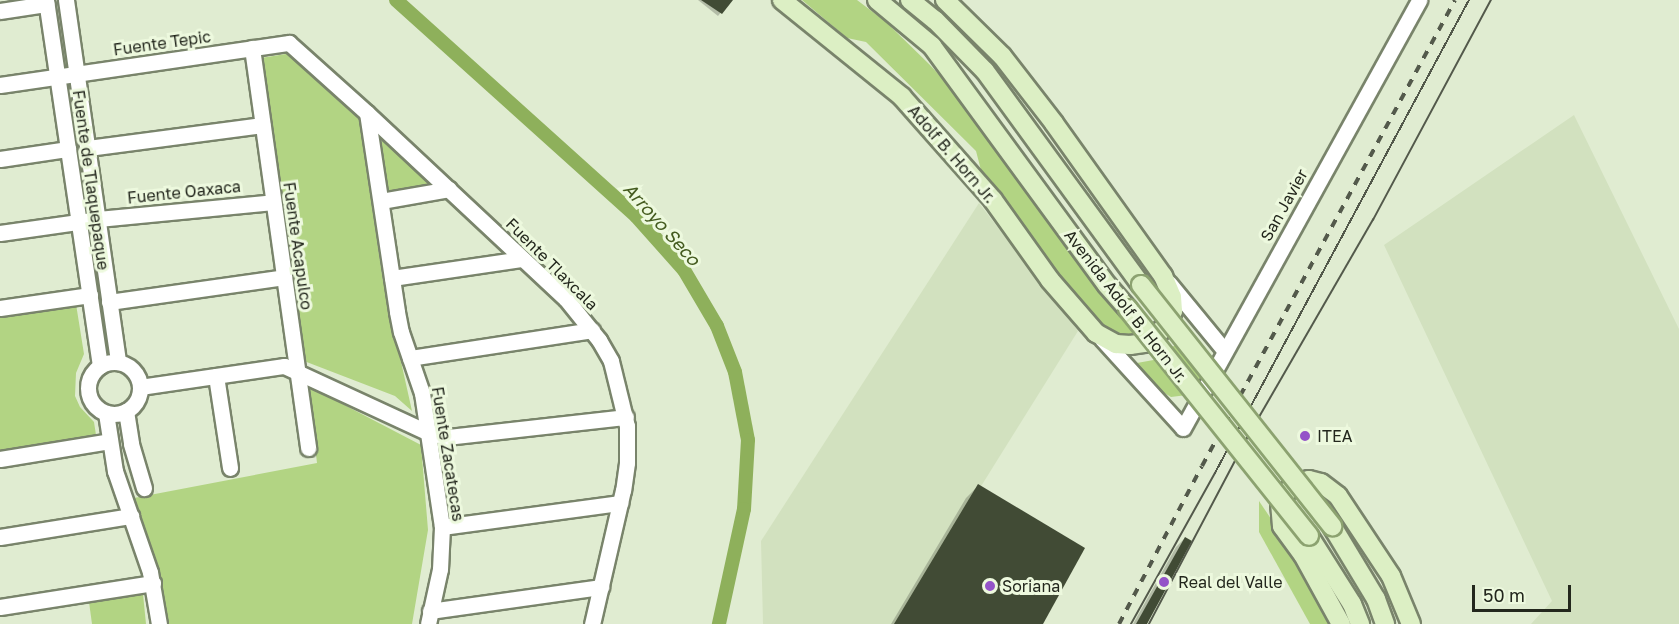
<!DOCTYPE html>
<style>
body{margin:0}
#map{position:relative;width:1679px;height:624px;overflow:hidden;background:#e0ecd1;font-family:"Golos Text",sans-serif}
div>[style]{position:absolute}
.built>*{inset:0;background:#d2e1bf}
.green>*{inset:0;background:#b2d483}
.shadow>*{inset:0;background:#0003}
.canal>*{height:14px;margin:-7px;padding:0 7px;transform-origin:7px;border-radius:7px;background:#8eb05b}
.building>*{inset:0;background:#414b35}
.roads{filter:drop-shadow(2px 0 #79846b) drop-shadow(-2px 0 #79846b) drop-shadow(0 2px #79846b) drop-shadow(0 -2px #79846b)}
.minor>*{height:15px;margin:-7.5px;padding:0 7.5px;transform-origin:7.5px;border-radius:7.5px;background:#fff}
.minor>.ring{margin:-7.5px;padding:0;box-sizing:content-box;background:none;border:15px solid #fff;border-radius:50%}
.major>*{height:18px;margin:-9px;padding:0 9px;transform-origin:9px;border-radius:9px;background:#dcefc4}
.tram>*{height:1.5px;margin:-0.75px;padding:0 0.75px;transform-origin:0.75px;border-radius:0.75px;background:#53594b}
.rail>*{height:4px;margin-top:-2px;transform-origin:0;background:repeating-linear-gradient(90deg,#53594b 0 8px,transparent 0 16px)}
.bridges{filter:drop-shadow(2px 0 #8ca270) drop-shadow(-2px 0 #8ca270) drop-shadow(0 2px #8ca270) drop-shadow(0 -2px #8ca270)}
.major-bridge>*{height:18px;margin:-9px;padding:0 9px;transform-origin:9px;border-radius:9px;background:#dcefc4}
.dots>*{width:16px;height:16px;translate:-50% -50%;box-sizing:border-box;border:3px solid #edf9de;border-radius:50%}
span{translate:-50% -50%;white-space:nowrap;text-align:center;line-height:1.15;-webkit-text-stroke:6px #edf9de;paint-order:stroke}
.street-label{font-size:16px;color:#23271d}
.poi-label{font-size:16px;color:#23271d}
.left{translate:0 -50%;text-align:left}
.water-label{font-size:18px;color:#445b1f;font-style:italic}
.scale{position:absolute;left:1472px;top:585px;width:99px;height:27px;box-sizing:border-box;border:3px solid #23271d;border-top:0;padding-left:8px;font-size:18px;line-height:21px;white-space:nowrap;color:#23271d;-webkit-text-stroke:4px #edf9de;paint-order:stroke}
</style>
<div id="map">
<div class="built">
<div style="clip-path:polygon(1574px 115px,1679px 329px,1679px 624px,1531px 624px,1552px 601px,1384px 245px)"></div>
<div style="clip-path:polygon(979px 203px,1078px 331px,895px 624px,763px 624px,761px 541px)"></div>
</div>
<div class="green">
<div style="clip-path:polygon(802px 0,857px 0,886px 22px,929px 64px,956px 93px,1137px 334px,1125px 337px,1115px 335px,1100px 324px,1074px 297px,982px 174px,976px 151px,866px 42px,847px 38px)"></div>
<div style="clip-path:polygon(292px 53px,359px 118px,383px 281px,412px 411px,395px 396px,304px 361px,261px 58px)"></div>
<div style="clip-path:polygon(381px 134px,439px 187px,386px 194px)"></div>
<div style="clip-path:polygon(76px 304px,84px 354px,76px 373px,75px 396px,80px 407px,94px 422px,96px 435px,0 451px,0 315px)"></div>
<div style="clip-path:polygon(1184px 325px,1204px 370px,1198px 384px,1187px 395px,1171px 397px,1156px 388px,1137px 363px,1159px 359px,1176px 344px)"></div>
<div style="clip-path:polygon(308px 386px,421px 445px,428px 530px,412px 624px,166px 624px,155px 558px,134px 498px,317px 463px)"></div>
<div style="clip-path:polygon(1259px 501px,1294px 553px,1336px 624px,1310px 624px,1259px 532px)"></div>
<div style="clip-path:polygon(143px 594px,146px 624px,92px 624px,89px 602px)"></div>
</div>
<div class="shadow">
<div style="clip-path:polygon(698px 0,731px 0,718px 16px)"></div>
<div style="clip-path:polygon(978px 486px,1042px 624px,891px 624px,966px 498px)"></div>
<div style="clip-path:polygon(1185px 538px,1145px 624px,1133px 624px,1176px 547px)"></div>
</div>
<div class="canal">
<div style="left:396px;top:0;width:323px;rotate:42deg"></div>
<div style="left:636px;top:216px;width:72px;rotate:48.4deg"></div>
<div style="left:684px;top:270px;width:65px;rotate:59.5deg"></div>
<div style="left:717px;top:326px;width:49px;rotate:68.6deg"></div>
<div style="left:735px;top:372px;width:69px;rotate:79.2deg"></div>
<div style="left:748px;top:440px;width:69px;rotate:93.3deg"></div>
<div style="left:744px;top:509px;width:118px;rotate:102.3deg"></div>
</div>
<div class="building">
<div style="clip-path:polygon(701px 0,733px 0,722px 14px)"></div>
<div style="clip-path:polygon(978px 484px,1085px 548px,1043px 624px,894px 624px)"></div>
<div style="clip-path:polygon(1185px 537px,1192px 541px,1147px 624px,1136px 624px)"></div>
</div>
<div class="roads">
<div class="minor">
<div style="left:46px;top:0;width:370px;rotate:81.6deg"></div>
<div style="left:66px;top:0;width:366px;rotate:81.8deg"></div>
<div style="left:0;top:11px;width:47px;rotate:-8.7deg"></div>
<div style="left:252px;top:48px;width:404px;rotate:82deg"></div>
<div style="left:0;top:85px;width:292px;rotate:-8.3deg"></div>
<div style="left:289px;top:43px;width:105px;rotate:41.9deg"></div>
<div style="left:367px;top:113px;width:272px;rotate:43.1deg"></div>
<div style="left:566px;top:299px;width:53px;rotate:51.2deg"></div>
<div style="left:599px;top:340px;width:24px;rotate:60deg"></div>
<div style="left:611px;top:361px;width:67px;rotate:76.2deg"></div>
<div style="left:627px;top:426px;width:37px;rotate:90deg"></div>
<div style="left:627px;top:463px;width:27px;rotate:98deg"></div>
<div style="left:623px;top:490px;width:138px;rotate:103deg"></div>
<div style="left:367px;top:113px;width:201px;rotate:81.4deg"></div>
<div style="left:397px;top:312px;width:20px;rotate:79deg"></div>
<div style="left:401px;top:332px;width:65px;rotate:71deg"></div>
<div style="left:422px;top:393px;width:135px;rotate:81.5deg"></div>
<div style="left:442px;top:527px;width:42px;rotate:92.7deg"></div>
<div style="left:440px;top:569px;width:56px;rotate:102.3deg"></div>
<div style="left:88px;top:148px;width:176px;rotate:-7.5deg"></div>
<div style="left:0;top:159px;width:69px;rotate:-8.4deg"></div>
<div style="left:381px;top:201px;width:69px;rotate:-10deg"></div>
<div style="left:0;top:233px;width:99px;rotate:-8.1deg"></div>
<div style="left:98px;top:219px;width:176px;rotate:-5.5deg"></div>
<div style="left:392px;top:278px;width:132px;rotate:-8.3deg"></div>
<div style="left:1169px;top:283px;width:87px;rotate:50.6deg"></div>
<div style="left:109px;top:302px;width:177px;rotate:-8.1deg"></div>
<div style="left:0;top:308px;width:91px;rotate:-8.2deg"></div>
<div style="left:1102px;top:339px;width:120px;rotate:47.7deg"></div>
<div style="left:1183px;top:428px;width:489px;rotate:-61.1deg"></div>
<div style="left:410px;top:358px;width:184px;rotate:-8.7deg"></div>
<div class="ring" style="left:88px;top:362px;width:37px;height:37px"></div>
<div style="left:216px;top:376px;width:93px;rotate:81.3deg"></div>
<div style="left:140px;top:387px;width:146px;rotate:-8.3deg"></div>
<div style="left:284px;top:366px;width:160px;rotate:24.8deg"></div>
<div style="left:429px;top:433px;width:18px;rotate:13deg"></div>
<div style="left:447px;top:437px;width:180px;rotate:-6.4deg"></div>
<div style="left:126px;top:411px;width:33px;rotate:81deg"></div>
<div style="left:131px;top:444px;width:46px;rotate:73.5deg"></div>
<div style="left:106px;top:413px;width:59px;rotate:81.2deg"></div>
<div style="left:115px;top:471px;width:107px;rotate:70.9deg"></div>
<div style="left:150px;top:572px;width:53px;rotate:80.2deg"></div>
<div style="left:0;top:459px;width:111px;rotate:-9.3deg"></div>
<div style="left:442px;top:527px;width:180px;rotate:-7.7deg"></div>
<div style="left:0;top:537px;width:133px;rotate:-9.1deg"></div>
<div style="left:0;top:607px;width:155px;rotate:-8.9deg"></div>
<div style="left:430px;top:611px;width:173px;rotate:-8deg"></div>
</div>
<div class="major">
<div style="left:782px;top:0;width:154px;rotate:38.9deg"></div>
<div style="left:902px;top:97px;width:137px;rotate:48.5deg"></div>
<div style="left:993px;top:200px;width:98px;rotate:54.5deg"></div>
<div style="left:1050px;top:280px;width:70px;rotate:49deg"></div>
<div style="left:1096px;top:333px;width:23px;rotate:29deg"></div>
<div style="left:1116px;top:344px;width:14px;rotate:4deg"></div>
<div style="left:1130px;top:345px;width:14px;rotate:-8deg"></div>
<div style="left:1144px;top:343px;width:15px;rotate:-32deg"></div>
<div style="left:1157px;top:335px;width:15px;rotate:-48deg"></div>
<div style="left:1167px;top:324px;width:14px;rotate:-65deg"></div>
<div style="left:1173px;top:311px;width:14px;rotate:-94deg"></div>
<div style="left:1172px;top:297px;width:23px;rotate:-113deg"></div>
<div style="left:1163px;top:276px;width:188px;rotate:-125.5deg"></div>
<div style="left:1054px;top:123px;width:85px;rotate:-127.8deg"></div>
<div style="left:1002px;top:56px;width:80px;rotate:-135.5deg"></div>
<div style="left:877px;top:0;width:72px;rotate:39.9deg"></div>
<div style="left:932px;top:46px;width:296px;rotate:53.8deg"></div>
<div style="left:1107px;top:285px;width:32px;rotate:49deg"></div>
<div style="left:910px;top:0;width:32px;rotate:39deg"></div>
<div style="left:935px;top:20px;width:71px;rotate:45.6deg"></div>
<div style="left:985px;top:71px;width:265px;rotate:53.9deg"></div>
<div style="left:1332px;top:526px;width:85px;rotate:58.9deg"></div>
<div style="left:1376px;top:599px;width:27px;rotate:70deg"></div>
<div style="left:1309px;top:536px;width:80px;rotate:57.7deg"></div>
<div style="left:1352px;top:604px;width:22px;rotate:68deg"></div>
<div style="left:1341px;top:624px;width:79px;rotate:-118.8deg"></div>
<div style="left:1303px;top:555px;width:36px;rotate:-126deg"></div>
<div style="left:1282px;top:526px;width:22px;rotate:-95deg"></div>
<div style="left:1280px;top:504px;width:11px;rotate:-68deg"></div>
<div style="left:1284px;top:494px;width:19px;rotate:-39deg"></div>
<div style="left:1299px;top:482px;width:10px;rotate:-11deg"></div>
<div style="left:1309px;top:480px;width:12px;rotate:14deg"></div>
<div style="left:1321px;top:483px;width:21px;rotate:37deg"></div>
<div style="left:1338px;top:496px;width:96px;rotate:56.5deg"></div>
<div style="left:1391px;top:576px;width:52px;rotate:67.4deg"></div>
</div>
</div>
<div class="tram">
<div style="left:1131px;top:624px;width:173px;rotate:-60.9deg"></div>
<div style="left:1215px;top:473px;width:537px;rotate:-61.76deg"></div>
<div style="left:1149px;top:624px;width:210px;rotate:-62.2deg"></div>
<div style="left:1247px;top:438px;width:252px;rotate:-60deg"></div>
<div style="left:1373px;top:220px;width:250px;rotate:-61.8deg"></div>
</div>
<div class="rail">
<div style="left:1119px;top:624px;width:178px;rotate:-62.3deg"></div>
<div style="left:1202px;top:466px;width:530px;rotate:-61.5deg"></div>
</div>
<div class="bridges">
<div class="major-bridge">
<div style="left:1141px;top:285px;width:308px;rotate:51.6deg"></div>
<div style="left:1128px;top:309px;width:290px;rotate:51.4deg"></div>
</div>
</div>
<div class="dots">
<div style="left:1305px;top:436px;background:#9453c8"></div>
<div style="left:1164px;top:582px;background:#9453c8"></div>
<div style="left:990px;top:586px;background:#9453c8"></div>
</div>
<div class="street-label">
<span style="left:162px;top:43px;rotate:-8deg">Fuente Tepic</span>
<span style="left:952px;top:154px;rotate:49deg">Adolf B. Horn Jr.</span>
<span style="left:91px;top:180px;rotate:82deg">Fuente de Tlaquepaque</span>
<span style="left:184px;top:192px;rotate:-6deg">Fuente Oaxaca</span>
<span style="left:1284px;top:205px;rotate:-61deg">San Javier</span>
<span style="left:298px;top:246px;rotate:82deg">Fuente Acapulco</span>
<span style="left:552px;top:264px;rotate:45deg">Fuente Tlaxcala</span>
<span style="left:1126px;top:306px;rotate:52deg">Avenida Adolf B. Horn Jr.</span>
<span style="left:448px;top:454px;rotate:81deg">Fuente Zacatecas</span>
</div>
<div class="poi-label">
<span class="left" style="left:1317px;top:436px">ITEA</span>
<span class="left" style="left:1178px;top:582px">Real del Valle</span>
<span class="left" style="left:1002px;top:586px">Soriana</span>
</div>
<div class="water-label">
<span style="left:662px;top:224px;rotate:48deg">Arroyo Seco</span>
</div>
<div class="scale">50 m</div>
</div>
